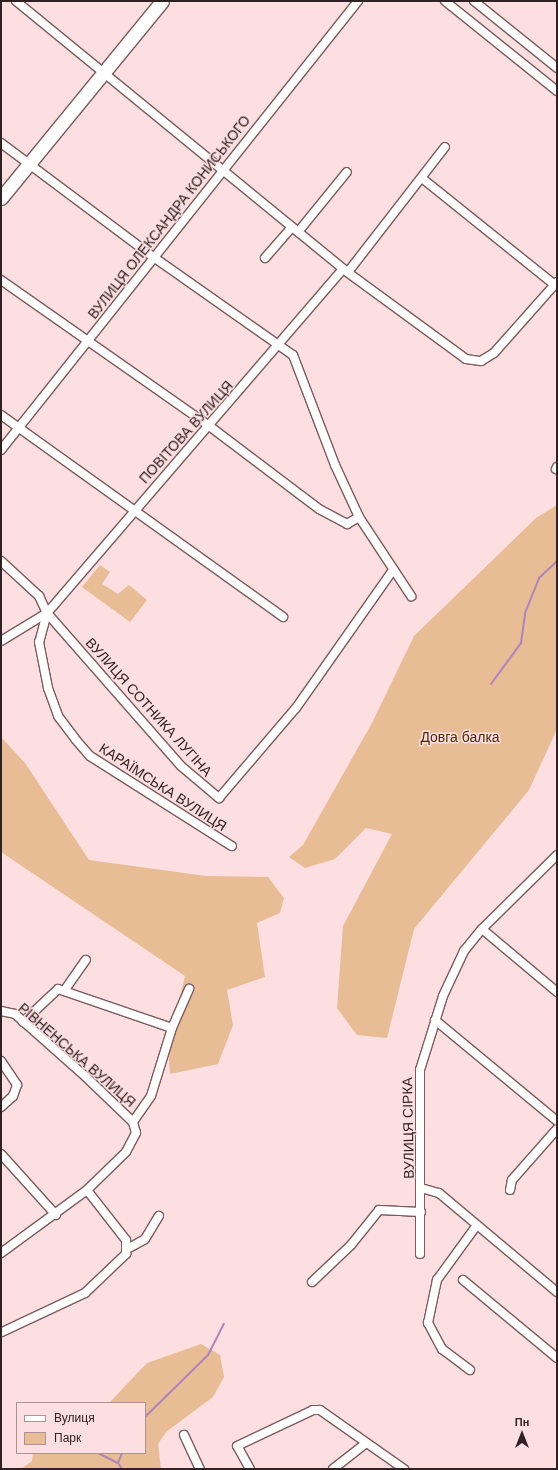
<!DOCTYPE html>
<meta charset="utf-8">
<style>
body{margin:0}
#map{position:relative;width:558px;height:1470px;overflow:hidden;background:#fedfe1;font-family:Helvetica,sans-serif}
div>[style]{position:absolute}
.green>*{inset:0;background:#e8bc94}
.stream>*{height:2px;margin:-1px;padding:0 1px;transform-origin:1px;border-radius:1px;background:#b085ba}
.roads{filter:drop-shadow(1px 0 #7b5b5e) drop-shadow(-1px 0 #7b5b5e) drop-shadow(0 1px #7b5b5e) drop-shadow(0 -1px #7b5b5e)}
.street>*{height:8px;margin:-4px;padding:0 4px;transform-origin:4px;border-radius:4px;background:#fff}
.primary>*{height:13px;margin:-6.5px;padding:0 6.5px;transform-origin:6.5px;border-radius:6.5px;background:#fff}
span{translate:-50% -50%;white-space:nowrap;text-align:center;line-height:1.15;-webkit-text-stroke:3px #fedfe1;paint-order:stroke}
.street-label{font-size:14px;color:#302224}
.park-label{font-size:14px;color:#4b2900}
.frame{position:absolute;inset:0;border:2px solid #302224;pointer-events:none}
.legend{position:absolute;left:16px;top:1402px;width:130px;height:52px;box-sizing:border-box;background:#fedfe1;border:1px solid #ac9395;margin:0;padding:5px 7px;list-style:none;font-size:12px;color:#302224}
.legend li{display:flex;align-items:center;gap:8px;height:20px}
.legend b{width:20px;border:1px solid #ac9395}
.north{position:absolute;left:502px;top:1414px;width:40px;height:40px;-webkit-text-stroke:3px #fedfe1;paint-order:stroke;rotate:0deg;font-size:11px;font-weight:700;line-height:16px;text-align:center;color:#302224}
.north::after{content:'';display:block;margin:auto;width:14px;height:18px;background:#302224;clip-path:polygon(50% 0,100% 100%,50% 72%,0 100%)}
</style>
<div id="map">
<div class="green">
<div style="clip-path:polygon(557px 505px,557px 729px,529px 790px,414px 929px,387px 1038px,357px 1035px,337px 1008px,343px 926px,392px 834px,366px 828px,335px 859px,305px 868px,289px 857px,303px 845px,372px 723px,414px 636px,536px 518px)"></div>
<div style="clip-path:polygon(100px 565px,110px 572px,102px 584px,118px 594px,129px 585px,147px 600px,130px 622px,82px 587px)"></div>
<div style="clip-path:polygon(1px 737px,25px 763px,89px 860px,206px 876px,268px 877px,284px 898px,280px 913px,257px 923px,265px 977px,227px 990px,233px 1025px,218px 1064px,170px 1074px,168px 1047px,185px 976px,1px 852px)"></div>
<div style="clip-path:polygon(201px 1344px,220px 1355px,224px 1377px,213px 1397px,166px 1432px,158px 1444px,161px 1469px,21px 1469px,32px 1461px,33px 1453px,145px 1453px,145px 1403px,109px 1403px,147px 1363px)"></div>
</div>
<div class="stream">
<div style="left:491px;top:684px;width:51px;rotate:-53.8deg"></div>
<div style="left:521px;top:643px;width:30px;rotate:-82deg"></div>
<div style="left:525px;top:613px;width:38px;rotate:-68deg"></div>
<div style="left:539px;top:578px;width:25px;rotate:-43deg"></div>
<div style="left:145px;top:1417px;width:88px;rotate:-44.5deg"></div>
<div style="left:208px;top:1355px;width:35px;rotate:-63deg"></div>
<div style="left:98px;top:1453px;width:22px;rotate:27deg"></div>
<div style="left:122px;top:1469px;width:7px;rotate:-124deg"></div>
<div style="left:118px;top:1463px;width:11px;rotate:-68deg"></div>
</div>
<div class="roads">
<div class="street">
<div style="left:16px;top:1px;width:423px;rotate:39.3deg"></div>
<div style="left:343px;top:269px;width:152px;rotate:36.2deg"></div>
<div style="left:466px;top:359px;width:15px;rotate:8deg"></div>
<div style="left:481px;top:361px;width:15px;rotate:-32deg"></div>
<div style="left:494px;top:353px;width:95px;rotate:-48.4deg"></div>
<div style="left:445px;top:1px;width:144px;rotate:38.8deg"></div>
<div style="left:474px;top:1px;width:107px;rotate:38.9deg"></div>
<div style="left:1px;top:143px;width:189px;rotate:36.8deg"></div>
<div style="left:152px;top:256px;width:172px;rotate:35.1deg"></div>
<div style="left:293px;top:355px;width:118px;rotate:69.1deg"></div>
<div style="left:335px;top:465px;width:57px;rotate:65.2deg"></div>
<div style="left:359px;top:517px;width:95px;rotate:56.6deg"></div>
<div style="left:423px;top:179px;width:169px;rotate:38.8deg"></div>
<div style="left:298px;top:232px;width:77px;rotate:-50.8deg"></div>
<div style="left:265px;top:258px;width:41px;rotate:-48.9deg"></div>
<div style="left:348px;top:272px;width:158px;rotate:-52.2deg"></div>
<div style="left:1px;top:280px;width:253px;rotate:35deg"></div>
<div style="left:208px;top:425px;width:139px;rotate:37.1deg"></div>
<div style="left:319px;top:509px;width:32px;rotate:28deg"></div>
<div style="left:347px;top:524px;width:14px;rotate:-30deg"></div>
<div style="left:1px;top:415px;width:347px;rotate:35.6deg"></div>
<div style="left:1px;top:450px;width:574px;rotate:-51.51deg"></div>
<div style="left:556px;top:469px;width:2px;rotate:-63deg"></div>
<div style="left:1px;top:561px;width:52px;rotate:42.6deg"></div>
<div style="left:39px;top:596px;width:19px;rotate:65deg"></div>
<div style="left:47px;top:613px;width:30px;rotate:105deg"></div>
<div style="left:39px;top:642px;width:47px;rotate:78.9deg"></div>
<div style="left:48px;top:688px;width:30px;rotate:70deg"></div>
<div style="left:58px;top:716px;width:30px;rotate:53deg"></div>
<div style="left:76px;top:740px;width:21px;rotate:49deg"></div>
<div style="left:90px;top:756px;width:168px;rotate:32.4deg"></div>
<div style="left:47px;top:613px;width:203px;rotate:48.8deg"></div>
<div style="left:181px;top:766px;width:50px;rotate:40.1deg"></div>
<div style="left:219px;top:798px;width:118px;rotate:-49.5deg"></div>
<div style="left:296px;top:708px;width:169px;rotate:-54.9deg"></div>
<div style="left:1px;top:641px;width:54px;rotate:-31.3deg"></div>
<div style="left:47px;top:613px;width:454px;rotate:-49.3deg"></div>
<div style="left:482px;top:929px;width:98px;rotate:40deg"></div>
<div style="left:64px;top:991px;width:38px;rotate:-55deg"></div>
<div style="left:1px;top:1011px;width:14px;rotate:12deg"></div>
<div style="left:15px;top:1014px;width:95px;rotate:41.6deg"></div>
<div style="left:86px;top:1077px;width:65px;rotate:43.8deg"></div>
<div style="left:133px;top:1122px;width:11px;rotate:75deg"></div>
<div style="left:136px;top:1133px;width:21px;rotate:118deg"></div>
<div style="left:126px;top:1152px;width:54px;rotate:135.7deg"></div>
<div style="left:87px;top:1190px;width:107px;rotate:143.8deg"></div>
<div style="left:435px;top:1020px;width:158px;rotate:39.6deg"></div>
<div style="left:23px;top:1022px;width:48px;rotate:-43.3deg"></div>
<div style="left:58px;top:989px;width:120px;rotate:18.9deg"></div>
<div style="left:172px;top:1028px;width:71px;rotate:107.2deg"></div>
<div style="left:151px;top:1096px;width:32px;rotate:125deg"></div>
<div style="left:172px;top:1028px;width:43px;rotate:-66.4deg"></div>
<div style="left:1px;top:1061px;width:29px;rotate:56deg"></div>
<div style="left:17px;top:1085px;width:12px;rotate:110deg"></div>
<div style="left:13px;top:1096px;width:16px;rotate:137deg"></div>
<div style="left:1px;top:1154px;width:82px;rotate:48deg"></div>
<div style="left:421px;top:1188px;width:19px;rotate:16deg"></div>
<div style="left:439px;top:1193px;width:154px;rotate:40deg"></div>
<div style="left:510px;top:1190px;width:10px;rotate:-79deg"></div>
<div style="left:512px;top:1180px;width:68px;rotate:-48.6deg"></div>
<div style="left:129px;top:1248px;width:18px;rotate:-29deg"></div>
<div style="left:145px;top:1239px;width:27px;rotate:-59deg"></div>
<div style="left:420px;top:1254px;width:184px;rotate:-90deg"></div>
<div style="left:420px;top:1070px;width:77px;rotate:-72.7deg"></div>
<div style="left:443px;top:996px;width:50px;rotate:-65deg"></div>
<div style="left:464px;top:951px;width:28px;rotate:-51deg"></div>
<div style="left:482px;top:929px;width:105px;rotate:-44.6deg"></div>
<div style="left:463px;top:1280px;width:122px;rotate:39.7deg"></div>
<div style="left:312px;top:1282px;width:54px;rotate:-43.5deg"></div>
<div style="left:351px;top:1245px;width:45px;rotate:-51.3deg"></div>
<div style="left:379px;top:1210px;width:42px;rotate:2.7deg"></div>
<div style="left:2px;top:1332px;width:92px;rotate:-25.2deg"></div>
<div style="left:85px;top:1293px;width:57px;rotate:-43.6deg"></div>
<div style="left:126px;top:1254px;width:14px;rotate:-90deg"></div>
<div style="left:126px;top:1240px;width:63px;rotate:-128deg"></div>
<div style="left:470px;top:1370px;width:35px;rotate:-143deg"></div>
<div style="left:442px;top:1349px;width:30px;rotate:-118deg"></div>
<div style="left:428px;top:1323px;width:44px;rotate:-78.2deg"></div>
<div style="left:437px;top:1280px;width:68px;rotate:-54deg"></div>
<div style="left:184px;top:1435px;width:38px;rotate:65deg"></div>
<div style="left:250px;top:1469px;width:26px;rotate:-119deg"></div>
<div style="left:237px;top:1446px;width:84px;rotate:-25.3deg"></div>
<div style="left:313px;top:1410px;width:7px"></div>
<div style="left:320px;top:1410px;width:103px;rotate:35.1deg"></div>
<div style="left:333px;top:1469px;width:42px;rotate:-38.2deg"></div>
</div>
<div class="primary">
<div style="left:1px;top:198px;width:254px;rotate:-50.7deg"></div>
</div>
</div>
<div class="street-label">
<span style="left:169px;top:217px;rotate:-52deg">ВУЛИЦЯ ОЛЕКСАНДРА КОНИСЬКОГО</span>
<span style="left:186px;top:432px;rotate:-48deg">ПОВІТОВА ВУЛИЦЯ</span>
<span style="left:149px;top:707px;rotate:48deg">ВУЛИЦЯ СОТНИКА ЛУГІНА</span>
<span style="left:163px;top:787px;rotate:33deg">КАРАЇМСЬКА ВУЛИЦЯ</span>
<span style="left:77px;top:1055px;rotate:41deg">РІВНЕНСЬКА ВУЛИЦЯ</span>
<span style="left:408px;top:1128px;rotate:-91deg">ВУЛИЦЯ СІРКА</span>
</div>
<div class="park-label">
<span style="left:460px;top:737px">Довга балка</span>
</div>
<div class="frame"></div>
<ul class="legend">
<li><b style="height:5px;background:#fff"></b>Вулиця</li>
<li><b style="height:11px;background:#e8bc94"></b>Парк</li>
</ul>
<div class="north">Пн</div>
</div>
